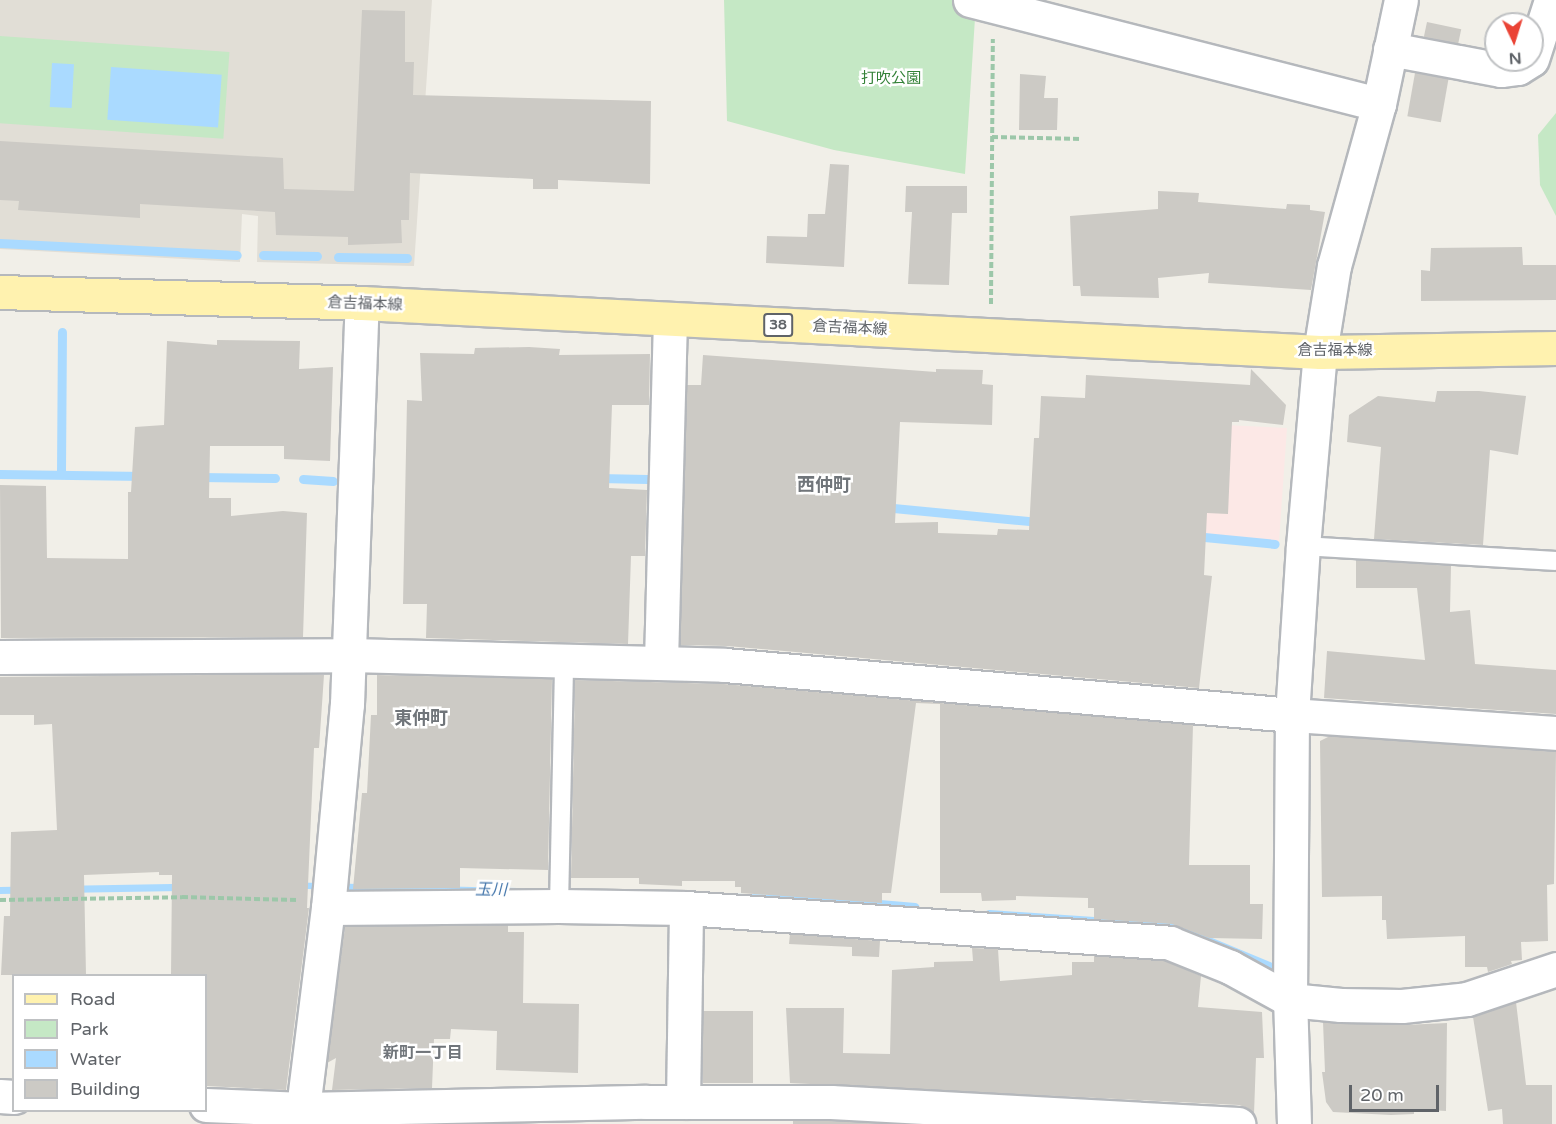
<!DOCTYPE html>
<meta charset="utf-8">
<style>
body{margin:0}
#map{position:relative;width:1556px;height:1124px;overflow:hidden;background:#f1efe8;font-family:"Varela Round","Noto Sans JP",sans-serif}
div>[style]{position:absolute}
.education>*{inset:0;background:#e1ded6}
.medical>*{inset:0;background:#fce8e6}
.green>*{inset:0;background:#c5e8c5;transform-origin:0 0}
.water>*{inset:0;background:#aadaff;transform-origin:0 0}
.stream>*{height:9px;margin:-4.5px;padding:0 4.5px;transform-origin:4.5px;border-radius:4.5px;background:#aadaff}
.building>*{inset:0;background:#cccac5;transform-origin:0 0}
.path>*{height:4px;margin-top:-2px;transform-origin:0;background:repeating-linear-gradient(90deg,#9cc7a9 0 6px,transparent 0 9px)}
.roads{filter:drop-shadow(2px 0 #b5b8bc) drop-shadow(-2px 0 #b5b8bc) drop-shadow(0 2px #b5b8bc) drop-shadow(0 -2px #b5b8bc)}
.lane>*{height:18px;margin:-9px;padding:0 9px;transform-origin:9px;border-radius:9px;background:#fff}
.street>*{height:33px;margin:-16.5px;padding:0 16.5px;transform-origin:16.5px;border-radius:16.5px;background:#fff}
.secondary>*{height:33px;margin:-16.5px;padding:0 16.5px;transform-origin:16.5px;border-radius:16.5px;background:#fff}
.primary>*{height:33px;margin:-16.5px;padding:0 16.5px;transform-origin:16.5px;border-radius:16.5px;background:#fff2af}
span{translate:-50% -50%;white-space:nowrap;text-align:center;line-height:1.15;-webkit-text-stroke:5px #fff;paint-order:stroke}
.shield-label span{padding:2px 4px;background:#fff;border:2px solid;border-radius:4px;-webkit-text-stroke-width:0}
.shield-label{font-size:14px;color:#5f6368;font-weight:700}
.park-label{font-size:15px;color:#348238}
.street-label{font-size:15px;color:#5f6368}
.water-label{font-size:16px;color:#4174aa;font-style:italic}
.neighbourhood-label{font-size:16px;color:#70757a;font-weight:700}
.quarter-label{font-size:18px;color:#70757a;font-weight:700}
.legend{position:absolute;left:12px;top:974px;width:195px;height:138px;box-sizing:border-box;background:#fff;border:2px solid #bfc1c3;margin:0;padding:8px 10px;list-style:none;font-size:18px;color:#5f6368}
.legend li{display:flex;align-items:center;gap:12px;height:30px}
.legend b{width:30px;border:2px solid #bfc1c3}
.north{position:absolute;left:1484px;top:12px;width:60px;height:60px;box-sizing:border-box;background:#fff;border:2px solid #bfc1c3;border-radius:50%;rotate:176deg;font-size:16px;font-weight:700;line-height:24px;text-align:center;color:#5f6368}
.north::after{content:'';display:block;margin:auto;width:21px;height:27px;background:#ea4335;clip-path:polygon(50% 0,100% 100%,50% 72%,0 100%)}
.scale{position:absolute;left:1349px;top:1085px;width:90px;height:27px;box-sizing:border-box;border:3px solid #5f6368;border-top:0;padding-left:8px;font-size:18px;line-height:21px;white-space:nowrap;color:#5f6368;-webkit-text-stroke:4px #fff;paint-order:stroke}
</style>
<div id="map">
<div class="education">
<div style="clip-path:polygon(0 0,432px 0,414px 266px,257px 262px,258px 216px,242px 214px,240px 262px,0 249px)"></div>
</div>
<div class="medical">
<div style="clip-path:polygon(1183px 423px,1287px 428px,1279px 541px,1133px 528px)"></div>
</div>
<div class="green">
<div style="clip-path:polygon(724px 0,1016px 0,975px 18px,965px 174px,834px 150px,727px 121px)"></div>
<div style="left:0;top:36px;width:230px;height:87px;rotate:4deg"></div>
<div style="clip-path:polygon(1556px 113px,1556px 216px,1540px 185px,1538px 135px)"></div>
</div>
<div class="water">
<div style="left:52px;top:63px;width:22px;height:44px;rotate:3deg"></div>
<div style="left:111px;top:67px;width:111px;height:53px;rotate:4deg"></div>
<div style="clip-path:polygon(282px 882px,821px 896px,822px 901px,308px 889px,0 894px,0 887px)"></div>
</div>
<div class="stream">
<div style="left:0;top:243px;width:237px;rotate:2.9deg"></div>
<div style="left:263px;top:255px;width:54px;rotate:1.1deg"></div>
<div style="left:338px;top:257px;width:69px;rotate:0.8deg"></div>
<div style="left:61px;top:471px;width:139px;rotate:-89.6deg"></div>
<div style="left:0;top:474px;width:144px;rotate:0.8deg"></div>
<div style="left:200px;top:477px;width:75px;rotate:0.8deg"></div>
<div style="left:599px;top:478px;width:48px;rotate:1.2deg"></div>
<div style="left:303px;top:479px;width:30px;rotate:4deg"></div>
<div style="left:883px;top:507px;width:158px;rotate:5.5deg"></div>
<div style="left:1194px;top:536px;width:81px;rotate:5.6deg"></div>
<div style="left:809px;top:898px;width:106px;rotate:4.9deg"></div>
<div style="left:989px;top:914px;width:183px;rotate:3.8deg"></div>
<div style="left:1172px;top:926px;width:120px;rotate:22.5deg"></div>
</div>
<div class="building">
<div style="clip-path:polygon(362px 10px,405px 11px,405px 62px,414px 62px,413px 95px,651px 101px,650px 184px,558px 180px,558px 189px,533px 189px,533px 179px,410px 173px,409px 220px,401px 220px,402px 243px,348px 245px,348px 237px,276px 235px,275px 212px,140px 204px,140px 218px,18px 210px,19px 201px,0 200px,0 141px,283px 158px,284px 189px,354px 191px)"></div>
<div style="left:1427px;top:22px;width:35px;height:15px;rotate:12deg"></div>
<div style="left:1415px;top:73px;width:34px;height:44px;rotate:10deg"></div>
<div style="clip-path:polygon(1020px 74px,1046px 76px,1044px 98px,1058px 98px,1057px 130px,1019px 130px)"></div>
<div style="clip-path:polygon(830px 164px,849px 165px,844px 267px,766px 263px,767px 236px,807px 237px,808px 214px,825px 214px)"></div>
<div style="clip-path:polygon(906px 186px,967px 186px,967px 213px,952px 213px,949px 285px,908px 284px,912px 212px,905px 212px)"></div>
<div style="clip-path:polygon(1158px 191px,1199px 193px,1198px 202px,1286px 209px,1287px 204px,1310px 205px,1310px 210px,1325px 212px,1311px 290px,1208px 283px,1209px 273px,1158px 278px,1159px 298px,1081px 296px,1080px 286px,1073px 286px,1070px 216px,1158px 209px)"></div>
<div style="clip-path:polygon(1522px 247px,1523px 265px,1556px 265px,1556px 300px,1421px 301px,1421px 270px,1430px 271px,1431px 248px)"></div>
<div style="clip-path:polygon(217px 340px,300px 341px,299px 369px,333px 367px,330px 461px,284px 459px,284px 446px,210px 446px,209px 498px,231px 498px,231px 516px,283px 511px,307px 513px,303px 637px,1px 638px,0 485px,46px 486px,47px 558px,128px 559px,128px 492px,131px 492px,135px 427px,164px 425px,167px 341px,217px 345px)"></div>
<div style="clip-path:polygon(529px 347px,560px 349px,559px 355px,650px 354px,649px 405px,612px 405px,609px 488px,647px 490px,645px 556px,631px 556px,628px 644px,426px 638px,427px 604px,403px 604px,407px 400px,422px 401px,420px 353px,474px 354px,475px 348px)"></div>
<div style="clip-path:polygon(703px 355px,936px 372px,936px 369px,983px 370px,982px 384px,993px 385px,992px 425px,900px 422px,895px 523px,938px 522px,938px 533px,997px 535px,998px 529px,1029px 530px,1034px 438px,1039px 438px,1041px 396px,1085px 398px,1086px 375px,1250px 385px,1251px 369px,1286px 405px,1283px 425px,1239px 420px,1239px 422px,1232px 422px,1228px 514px,1207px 513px,1204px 575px,1212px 576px,1199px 688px,727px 646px,680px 645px,687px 385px,701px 385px)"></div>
<div style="clip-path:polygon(1437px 391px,1479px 391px,1526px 396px,1518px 455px,1490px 450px,1483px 545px,1374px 539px,1381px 447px,1347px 442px,1349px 415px,1378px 396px,1435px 402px)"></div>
<div style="clip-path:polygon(1356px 560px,1451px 566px,1450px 612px,1470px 610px,1475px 664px,1556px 670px,1556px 714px,1324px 698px,1327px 651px,1425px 660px,1417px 588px,1356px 588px)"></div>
<div style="clip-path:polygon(302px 674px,324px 675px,319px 748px,314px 748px,307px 908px,309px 908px,286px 1090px,206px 1086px,206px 975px,171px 975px,172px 875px,159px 875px,159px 872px,84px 875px,86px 975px,1px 975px,4px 916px,10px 916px,11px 832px,57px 830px,52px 724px,34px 725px,34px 715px,0 715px,0 677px)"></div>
<div style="clip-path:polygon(377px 675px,552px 679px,548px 870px,460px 868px,460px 888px,353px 889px,362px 793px,367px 793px,371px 715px,377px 715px)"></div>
<div style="clip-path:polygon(575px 680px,724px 684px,1193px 725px,1189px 865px,1250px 865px,1250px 904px,1263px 904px,1262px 939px,1209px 938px,1172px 924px,1094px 919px,1094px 908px,1088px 908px,1088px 898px,1016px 896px,1016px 900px,982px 901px,981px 893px,940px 893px,940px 704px,916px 703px,891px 893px,882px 893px,882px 903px,741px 893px,741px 887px,735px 887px,735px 881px,682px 881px,682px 886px,639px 884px,639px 878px,571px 878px)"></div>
<div style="clip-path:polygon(1330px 736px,1556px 752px,1554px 884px,1547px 885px,1548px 941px,1521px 942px,1522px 960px,1511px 961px,1512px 964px,1488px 972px,1487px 967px,1465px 967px,1465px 936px,1387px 939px,1386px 920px,1382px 920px,1382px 896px,1322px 897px,1320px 741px)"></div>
<div style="clip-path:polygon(508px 925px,508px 932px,524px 932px,523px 1003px,579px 1004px,578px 1073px,496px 1070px,497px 1031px,451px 1029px,450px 1039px,434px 1039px,432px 1088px,332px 1090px,336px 1058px,327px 1063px,345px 927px)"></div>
<div style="clip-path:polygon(790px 934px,880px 941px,879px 957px,852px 956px,852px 947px,789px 944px)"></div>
<div style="clip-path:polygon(972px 948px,998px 949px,1000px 981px,1072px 975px,1072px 962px,1094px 962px,1094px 956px,1166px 961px,1201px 976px,1198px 1007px,1262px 1012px,1264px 1058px,1256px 1058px,1254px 1114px,1248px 1108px,1239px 1105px,790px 1083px,786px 1008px,844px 1008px,843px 1053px,890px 1054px,892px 970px,934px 967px,934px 962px,973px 961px)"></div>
<div style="clip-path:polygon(1516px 1002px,1526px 1085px,1552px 1085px,1552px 1124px,1503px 1124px,1502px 1109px,1488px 1111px,1473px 1017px)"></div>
<div style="left:703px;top:1011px;width:50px;height:72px"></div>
<div style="clip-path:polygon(1323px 1022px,1404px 1025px,1447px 1023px,1446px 1111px,1414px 1109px,1414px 1114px,1391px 1115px,1333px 1112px,1326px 1102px,1322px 1072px,1325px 1072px)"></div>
<div style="clip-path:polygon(793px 1121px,830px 1121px,885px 1124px,793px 1124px)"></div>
</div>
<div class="path">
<div style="left:992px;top:137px;width:90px;rotate:1.3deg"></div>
<div style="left:991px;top:304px;width:265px;rotate:-89.6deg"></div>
<div style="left:0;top:900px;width:182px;rotate:-0.9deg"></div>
<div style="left:182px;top:897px;width:116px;rotate:1.5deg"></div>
</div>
<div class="roads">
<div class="lane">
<div style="left:1303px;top:546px;width:253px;rotate:3.4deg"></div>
<div style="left:559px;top:906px;width:246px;rotate:-88.8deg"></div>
</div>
<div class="street">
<div style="left:970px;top:0;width:422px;rotate:14.3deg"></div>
<div style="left:1390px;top:49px;width:113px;rotate:10.7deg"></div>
<div style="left:1501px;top:70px;width:17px;rotate:-7deg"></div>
<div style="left:1518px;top:68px;width:15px;rotate:-32deg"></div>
<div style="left:1532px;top:59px;width:62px;rotate:-72.1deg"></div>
<div style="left:1320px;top:352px;width:87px;rotate:-80.8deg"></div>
<div style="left:1334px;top:266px;width:168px;rotate:-74.5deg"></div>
<div style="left:1379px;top:104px;width:106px;rotate:-78.1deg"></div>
<div style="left:0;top:657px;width:350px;rotate:-0.3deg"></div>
<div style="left:350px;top:655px;width:375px;rotate:1.5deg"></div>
<div style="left:725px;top:665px;width:569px;rotate:5.04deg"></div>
<div style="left:1292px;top:715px;width:265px;rotate:3.9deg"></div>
<div style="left:661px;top:662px;width:343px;rotate:-88.5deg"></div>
<div style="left:328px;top:908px;width:231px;rotate:-0.5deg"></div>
<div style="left:559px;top:906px;width:127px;rotate:0.9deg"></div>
<div style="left:686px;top:908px;width:485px;rotate:4.1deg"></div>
<div style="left:1170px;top:943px;width:65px;rotate:21.8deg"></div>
<div style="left:1230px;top:967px;width:68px;rotate:28.8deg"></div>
<div style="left:1290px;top:1000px;width:51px;rotate:5.6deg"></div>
<div style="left:1341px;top:1005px;width:61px;rotate:0.9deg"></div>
<div style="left:1402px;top:1006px;width:65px;rotate:-6.1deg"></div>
<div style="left:1467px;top:999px;width:94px;rotate:-18.6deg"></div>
<div style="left:0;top:1096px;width:14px;rotate:4deg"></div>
<div style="left:683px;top:1102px;width:194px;rotate:-89.1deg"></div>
<div style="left:206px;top:1105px;width:97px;rotate:2.4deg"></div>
<div style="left:303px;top:1109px;width:343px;rotate:-1.2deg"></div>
<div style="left:646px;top:1102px;width:185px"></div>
<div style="left:831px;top:1102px;width:408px;rotate:3.1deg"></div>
</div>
<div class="secondary">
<div style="left:301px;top:1124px;width:218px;rotate:-82.9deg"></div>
<div style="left:328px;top:908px;width:205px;rotate:-84.7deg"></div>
<div style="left:347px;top:704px;width:401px;rotate:-87.9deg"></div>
<div style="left:1294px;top:1124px;width:124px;rotate:-91.8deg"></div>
<div style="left:1290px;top:1000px;width:285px;rotate:-89.6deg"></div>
<div style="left:1292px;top:715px;width:169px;rotate:-86.3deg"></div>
<div style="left:1303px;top:546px;width:195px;rotate:-85deg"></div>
</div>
<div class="primary">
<div style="left:0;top:292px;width:362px;rotate:1.7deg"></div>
<div style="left:362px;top:303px;width:959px;rotate:2.93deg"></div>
<div style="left:1320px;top:352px;width:236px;rotate:-1deg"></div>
</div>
</div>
<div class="shield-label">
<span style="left:778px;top:325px">38</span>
</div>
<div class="park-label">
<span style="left:891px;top:79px">打吹公園</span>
</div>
<div class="street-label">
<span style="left:365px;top:304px;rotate:2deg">倉吉福本線</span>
<span style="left:850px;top:328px;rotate:3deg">倉吉福本線</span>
<span style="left:1335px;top:351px">倉吉福本線</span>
</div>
<div class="water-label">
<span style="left:491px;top:890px;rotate:1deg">玉川</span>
</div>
<div class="neighbourhood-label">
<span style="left:423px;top:1053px">新町一丁目</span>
</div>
<div class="quarter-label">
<span style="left:824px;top:485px">西仲町</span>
<span style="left:421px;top:718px">東仲町</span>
</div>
<ul class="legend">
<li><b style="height:8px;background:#fff2af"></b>Road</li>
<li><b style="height:16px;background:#c5e8c5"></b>Park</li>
<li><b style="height:16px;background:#aadaff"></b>Water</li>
<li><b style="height:16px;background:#cccac5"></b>Building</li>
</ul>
<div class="north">N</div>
<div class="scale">20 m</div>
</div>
